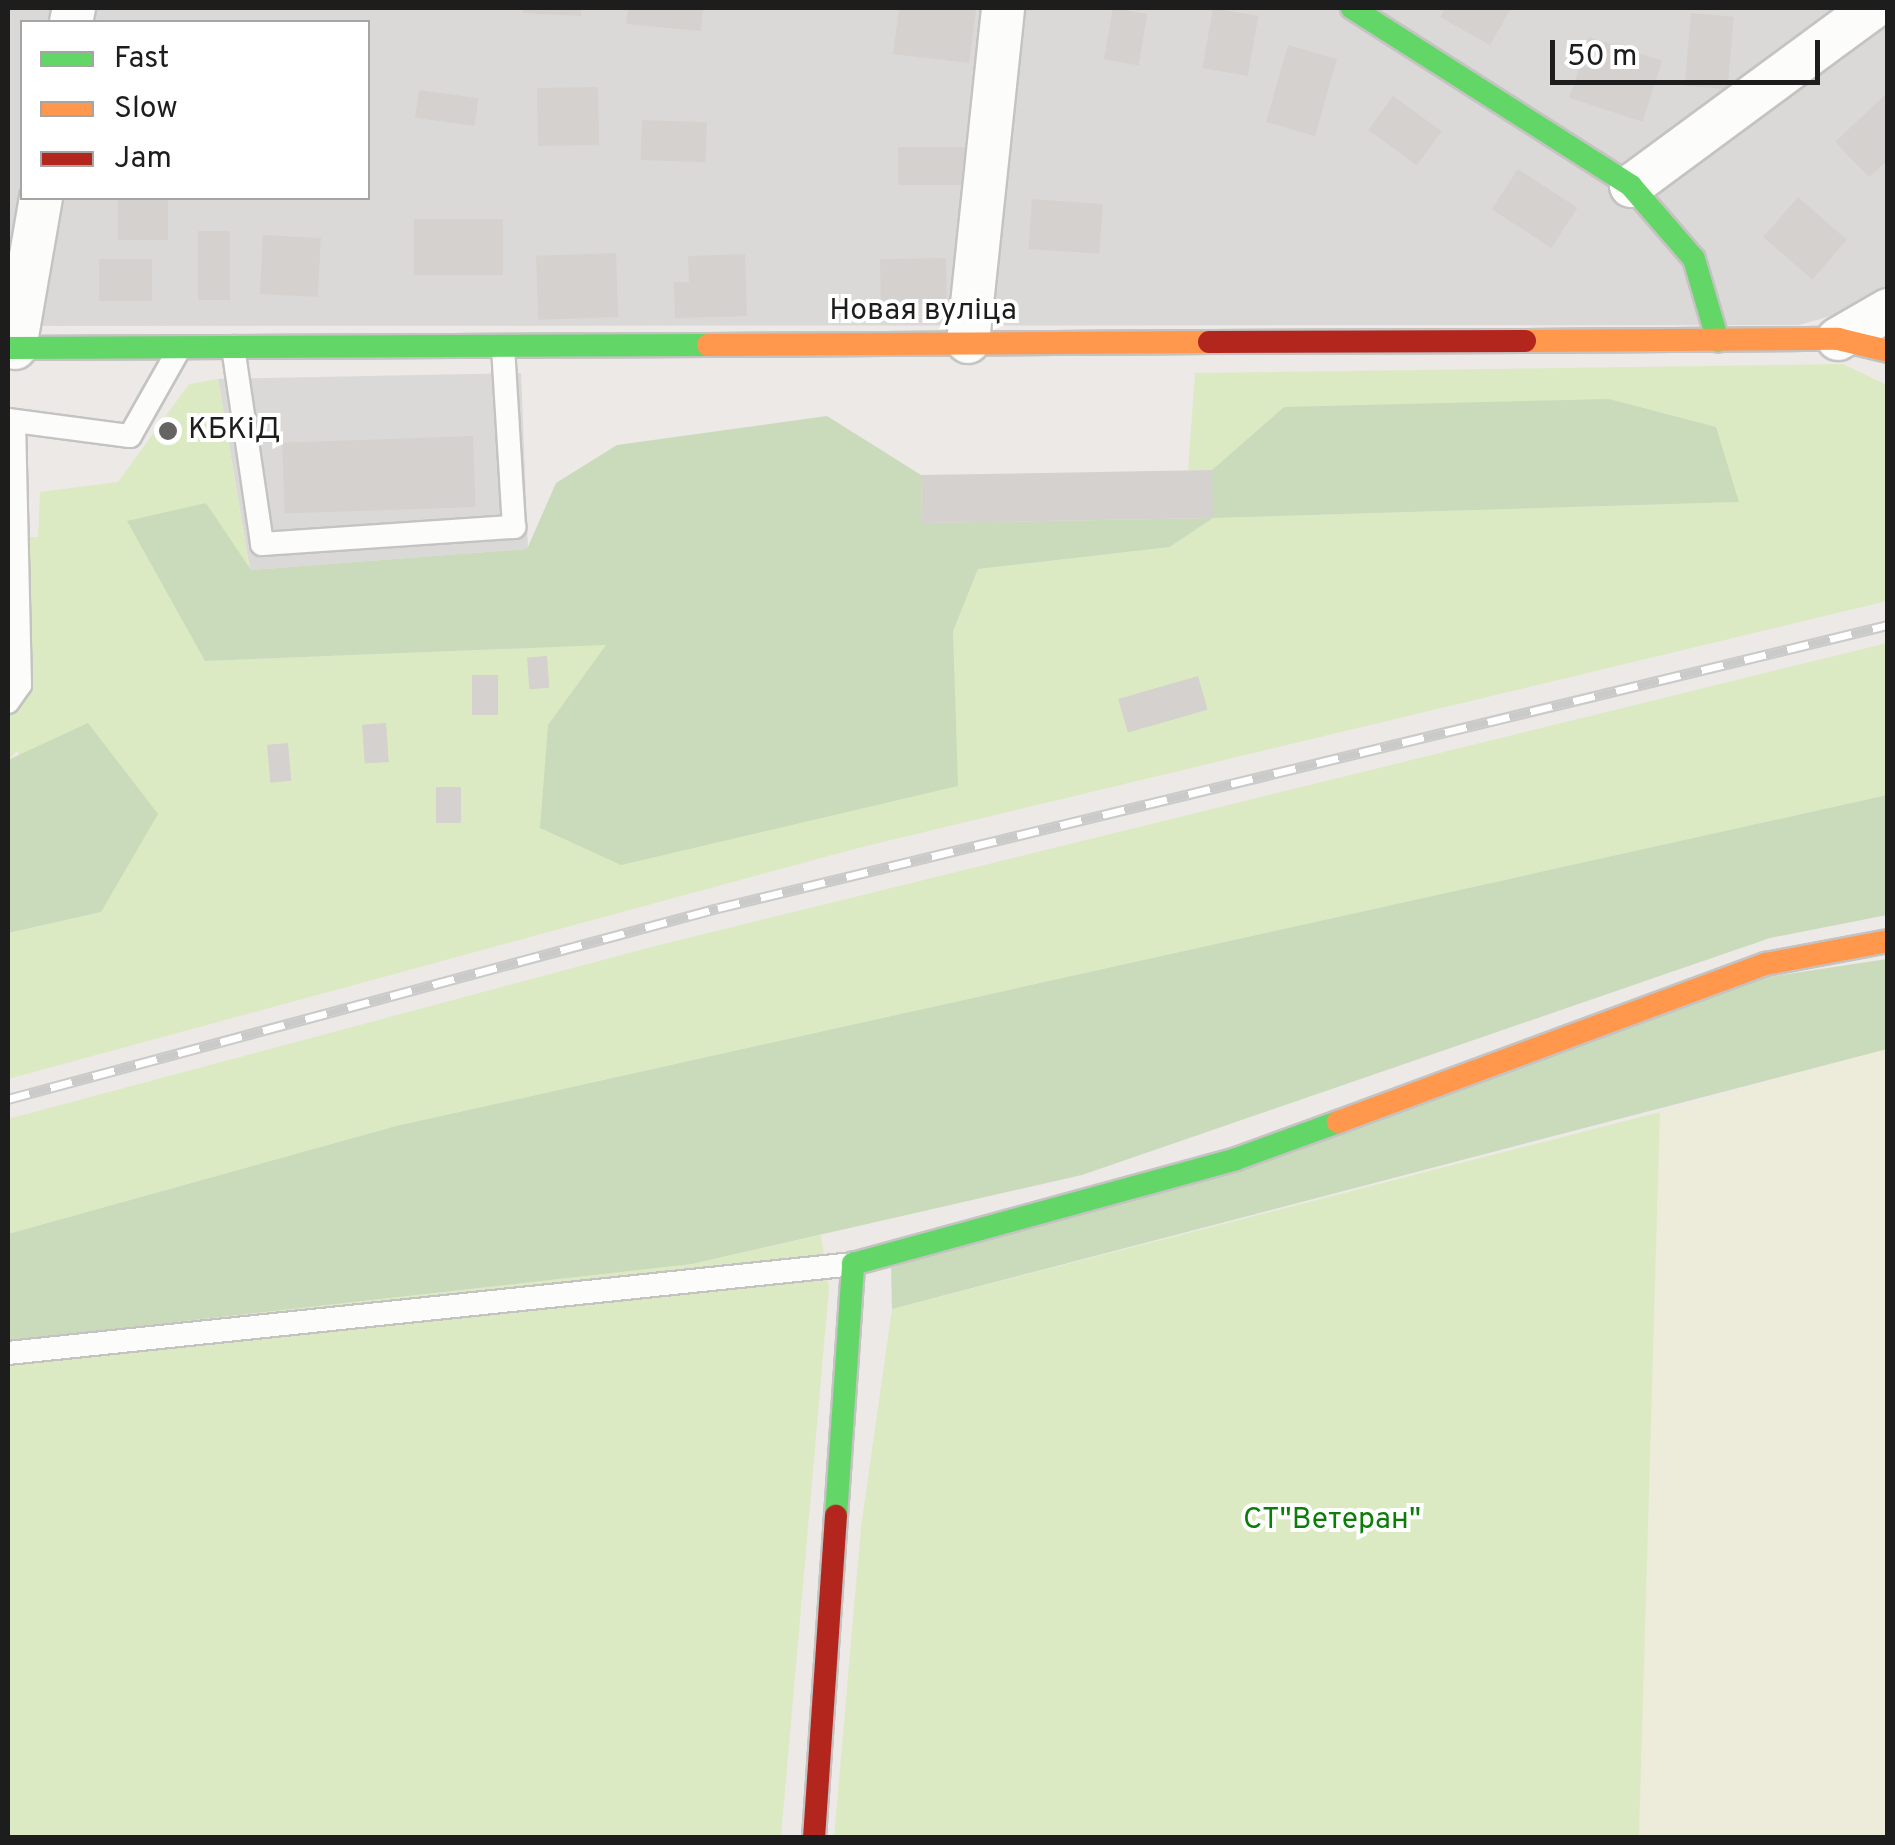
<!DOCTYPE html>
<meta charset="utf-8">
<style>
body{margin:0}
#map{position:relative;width:1895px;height:1845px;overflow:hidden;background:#ece9e6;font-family:Overpass,sans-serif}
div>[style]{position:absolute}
.residential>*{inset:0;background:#dbd9d7}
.farmland>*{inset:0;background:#edebd9}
.grass>*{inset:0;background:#dceac4}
.forest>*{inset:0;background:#c9dbbb}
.building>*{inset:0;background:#d4d1ce;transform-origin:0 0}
.roads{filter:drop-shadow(2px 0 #c4c3c2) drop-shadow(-2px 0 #c4c3c2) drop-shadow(0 2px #c4c3c2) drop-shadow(0 -2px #c4c3c2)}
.lane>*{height:22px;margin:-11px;padding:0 11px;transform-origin:11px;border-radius:11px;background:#fcfcfb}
.street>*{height:42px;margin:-21px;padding:0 21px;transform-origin:21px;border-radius:21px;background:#fcfcfb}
.fast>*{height:22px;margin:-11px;padding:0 11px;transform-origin:11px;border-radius:11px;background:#63d668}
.slow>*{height:22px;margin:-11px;padding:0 11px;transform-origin:11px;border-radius:11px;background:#ff974d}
.jam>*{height:22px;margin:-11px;padding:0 11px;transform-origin:11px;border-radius:11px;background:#b3261e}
.rail>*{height:11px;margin-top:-5.5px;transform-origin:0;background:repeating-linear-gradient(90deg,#fff 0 22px,#cacac9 0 44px);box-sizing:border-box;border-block:2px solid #cacac9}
.dots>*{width:28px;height:28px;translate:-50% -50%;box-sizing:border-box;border:5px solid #fff;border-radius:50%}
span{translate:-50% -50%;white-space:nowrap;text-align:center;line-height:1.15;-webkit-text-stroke:8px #fff;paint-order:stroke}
.street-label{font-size:30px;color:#1d1d1d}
.poi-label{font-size:30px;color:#1d1d1d}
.left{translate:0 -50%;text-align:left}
.park-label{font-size:30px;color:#0d7d0a}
.frame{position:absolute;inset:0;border:10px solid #1d1d1d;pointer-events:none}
.legend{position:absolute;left:20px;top:20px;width:350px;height:180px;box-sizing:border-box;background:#fff;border:2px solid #a5a5a5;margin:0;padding:12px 18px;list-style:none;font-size:30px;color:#1d1d1d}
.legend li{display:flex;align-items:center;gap:20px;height:50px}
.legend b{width:50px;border:2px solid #a5a5a5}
.scale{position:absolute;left:1550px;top:40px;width:270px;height:45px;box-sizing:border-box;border:5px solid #1d1d1d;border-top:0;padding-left:12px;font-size:30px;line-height:35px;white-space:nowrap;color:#1d1d1d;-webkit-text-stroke:8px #fff;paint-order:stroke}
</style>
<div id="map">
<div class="residential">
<div style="clip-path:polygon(evenodd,8px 8px,1887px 8px,1887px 284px,1852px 310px,1799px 325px,8px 326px,8px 8px,22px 22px,368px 22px,368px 198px,22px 198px,22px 22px)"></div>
<div style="clip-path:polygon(521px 373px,528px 549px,250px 570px,218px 379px)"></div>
</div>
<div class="farmland">
<div style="clip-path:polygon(1887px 1049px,1887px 1837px,1639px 1838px,1660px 1112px)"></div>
</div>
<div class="grass">
<div style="clip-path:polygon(1843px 364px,1887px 385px,1887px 601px,858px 848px,8px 1079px,8px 933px,101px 912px,17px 751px,8px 760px,8px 537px,38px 537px,40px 492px,118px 482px,189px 384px,218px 379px,250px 570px,206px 504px,205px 661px,952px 631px,978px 569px,1170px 547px,1213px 518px,1738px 502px,1284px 407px,1212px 470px,1188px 470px,1195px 373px)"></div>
<div style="clip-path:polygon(1887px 643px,1887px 795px,396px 1126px,8px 1234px,8px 1119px,659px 945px)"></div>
<div style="clip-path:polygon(1660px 1112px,1639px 1837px,834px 1838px,861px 1527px,892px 1309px)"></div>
<div style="clip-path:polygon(821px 1235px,829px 1288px,781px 1837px,8px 1837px,8px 1341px,692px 1264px)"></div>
</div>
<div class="forest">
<div style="clip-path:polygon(1609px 399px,1716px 427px,1739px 502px,1213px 518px,1170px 547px,978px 569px,953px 631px,958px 786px,621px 865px,540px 828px,548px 725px,606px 645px,205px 661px,127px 521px,206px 503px,251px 570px,527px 549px,556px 483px,617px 445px,827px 416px,921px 475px,922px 523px,1212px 518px,1212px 470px,1284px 407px)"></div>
<div style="clip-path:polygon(88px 723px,158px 814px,101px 912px,8px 933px,8px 760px)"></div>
<div style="clip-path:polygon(1887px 795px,1887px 915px,1770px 938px,1082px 1175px,692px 1264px,8px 1341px,8px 1234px,396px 1126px)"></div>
<div style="clip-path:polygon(1887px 959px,1887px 1049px,892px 1309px,891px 1268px,1762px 978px)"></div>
</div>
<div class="building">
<div style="clip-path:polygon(523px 8px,581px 8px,581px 16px,523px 13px)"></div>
<div style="clip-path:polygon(628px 8px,703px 8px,701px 31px,626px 24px)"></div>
<div style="clip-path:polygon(899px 8px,976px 10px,969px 63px,893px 54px)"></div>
<div style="left:1113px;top:8px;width:35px;height:52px;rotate:10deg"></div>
<div style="left:1213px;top:8px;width:46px;height:61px;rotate:10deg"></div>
<div style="clip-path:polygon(1445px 8px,1511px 8px,1490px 45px,1440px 17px)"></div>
<div style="left:1691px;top:13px;width:43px;height:73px;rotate:5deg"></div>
<div style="left:1589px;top:37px;width:77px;height:64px;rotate:18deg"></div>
<div style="left:1288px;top:45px;width:51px;height:80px;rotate:16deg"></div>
<div style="left:598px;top:87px;width:58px;height:61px;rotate:89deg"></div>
<div style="left:419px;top:90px;width:60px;height:28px;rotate:8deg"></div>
<div style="clip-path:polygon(1888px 92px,1888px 160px,1869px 177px,1835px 142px)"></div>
<div style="left:1393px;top:96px;width:60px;height:42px;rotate:36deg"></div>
<div style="left:642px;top:120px;width:65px;height:40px;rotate:2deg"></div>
<div style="left:898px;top:147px;width:67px;height:38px"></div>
<div style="left:1518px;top:169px;width:71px;height:48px;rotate:33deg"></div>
<div style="left:1798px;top:197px;width:65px;height:53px;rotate:41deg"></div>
<div style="left:118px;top:198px;width:50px;height:42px"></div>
<div style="left:1032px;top:199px;width:71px;height:50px;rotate:4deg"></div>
<div style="left:414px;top:219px;width:89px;height:56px"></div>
<div style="left:198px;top:231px;width:32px;height:69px"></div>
<div style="left:263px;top:235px;width:58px;height:59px;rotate:3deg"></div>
<div style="left:616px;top:253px;width:64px;height:80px;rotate:88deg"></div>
<div style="clip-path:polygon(745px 254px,747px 316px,675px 318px,674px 282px,689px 282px,688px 256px)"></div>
<div style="left:946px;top:258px;width:46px;height:66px;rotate:89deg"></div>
<div style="left:99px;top:259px;width:53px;height:42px"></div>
<div style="left:473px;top:436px;width:71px;height:191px;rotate:88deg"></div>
<div style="left:1212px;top:470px;width:48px;height:291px;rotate:89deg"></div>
<div style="left:547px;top:656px;width:32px;height:20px;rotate:86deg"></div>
<div style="left:498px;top:675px;width:40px;height:26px;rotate:90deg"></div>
<div style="left:1198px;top:676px;width:35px;height:83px;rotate:74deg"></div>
<div style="left:386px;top:723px;width:39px;height:24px;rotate:86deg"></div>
<div style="left:288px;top:743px;width:38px;height:21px;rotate:85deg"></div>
<div style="left:461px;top:787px;width:36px;height:25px;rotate:90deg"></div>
</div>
<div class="roads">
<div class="lane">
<div style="left:233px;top:347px;width:199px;rotate:81.6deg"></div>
<div style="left:262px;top:544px;width:253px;rotate:-3.9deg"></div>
<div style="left:514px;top:527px;width:181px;rotate:-93.5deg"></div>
<div style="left:8px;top:420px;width:123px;rotate:7.5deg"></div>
<div style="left:130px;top:436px;width:98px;rotate:-60.5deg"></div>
<div style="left:8px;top:702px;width:21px;rotate:-55deg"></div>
<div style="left:20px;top:685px;width:264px;rotate:-91.3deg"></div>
<div style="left:8px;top:1353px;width:850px;rotate:-6.01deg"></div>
</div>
<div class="street">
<div style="left:71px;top:22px;width:14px;rotate:-78deg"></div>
<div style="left:1631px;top:186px;width:300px;rotate:-36.4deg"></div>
<div style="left:1838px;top:339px;width:58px;rotate:-30.1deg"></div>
<div style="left:968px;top:342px;width:336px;rotate:-84deg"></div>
<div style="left:15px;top:348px;width:152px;rotate:-80.2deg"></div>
</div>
<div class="fast">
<div style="left:1352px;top:8px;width:331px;rotate:32.5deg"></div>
<div style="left:1631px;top:186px;width:96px;rotate:49.2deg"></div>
<div style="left:1694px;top:259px;width:85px;rotate:73.7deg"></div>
<div style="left:8px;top:348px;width:700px;rotate:-0.25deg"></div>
<div style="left:836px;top:1516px;width:253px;rotate:-86.1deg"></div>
<div style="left:853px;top:1264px;width:397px;rotate:-15.3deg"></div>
<div style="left:1236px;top:1159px;width:109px;rotate:-19.9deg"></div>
</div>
<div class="slow">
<div style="left:1525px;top:341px;width:313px;rotate:-0.4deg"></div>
<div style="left:1838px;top:339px;width:51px;rotate:13.5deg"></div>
<div style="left:708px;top:345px;width:501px;rotate:-0.34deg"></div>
<div style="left:1338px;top:1122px;width:456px;rotate:-20.3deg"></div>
<div style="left:1766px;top:964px;width:124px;rotate:-10.7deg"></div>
</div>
<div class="jam">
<div style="left:1209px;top:342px;width:316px;rotate:-0.2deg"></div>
<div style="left:814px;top:1838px;width:323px;rotate:-86.1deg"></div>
</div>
</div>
<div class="rail">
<div style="left:8px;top:1099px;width:735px;rotate:-15.06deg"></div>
<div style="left:718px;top:908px;width:1204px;rotate:-13.6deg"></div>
</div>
<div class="dots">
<div style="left:168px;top:431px;background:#656463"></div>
</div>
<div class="street-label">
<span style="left:923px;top:312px">Новая вуліца</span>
</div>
<div class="poi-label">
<span class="left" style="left:188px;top:431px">КБКіД</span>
</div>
<div class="park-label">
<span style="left:1332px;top:1521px">СТ"Ветеран"</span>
</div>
<div class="frame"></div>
<ul class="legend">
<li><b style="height:12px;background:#63d668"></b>Fast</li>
<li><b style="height:12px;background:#ff974d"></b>Slow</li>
<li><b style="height:12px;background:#b3261e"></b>Jam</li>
</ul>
<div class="scale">50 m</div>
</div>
